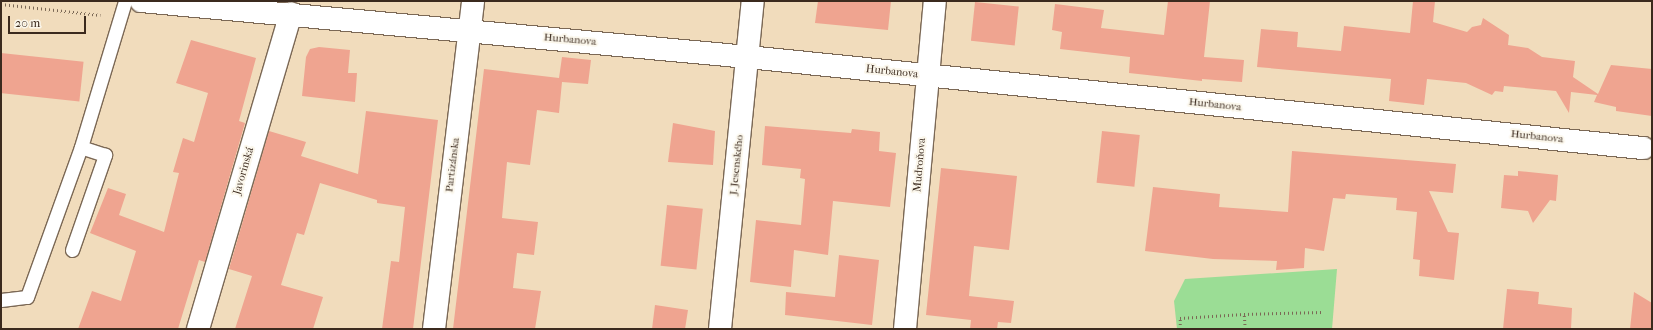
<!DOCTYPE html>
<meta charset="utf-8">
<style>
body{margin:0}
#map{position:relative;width:1653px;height:330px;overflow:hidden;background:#f1dcbc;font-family:"IM FELL French Canon",serif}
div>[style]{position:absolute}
.green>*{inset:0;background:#9bdd95}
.building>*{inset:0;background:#efa490;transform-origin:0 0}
.path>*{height:2.5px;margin-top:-1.25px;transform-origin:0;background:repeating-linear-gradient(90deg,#7b6855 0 1px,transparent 0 4px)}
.roads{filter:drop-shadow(1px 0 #7b6855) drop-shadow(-1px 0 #7b6855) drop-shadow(0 1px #7b6855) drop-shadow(0 -1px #7b6855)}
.service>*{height:13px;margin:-6.5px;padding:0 6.5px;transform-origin:6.5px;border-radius:6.5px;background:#fff}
.minor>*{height:22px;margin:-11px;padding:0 11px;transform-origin:11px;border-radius:11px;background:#fff}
span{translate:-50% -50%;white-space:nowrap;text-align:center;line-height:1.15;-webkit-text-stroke:4px #fbf7ec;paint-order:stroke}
.street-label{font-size:11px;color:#3b2a1e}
.frame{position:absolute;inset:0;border:2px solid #3b2a1e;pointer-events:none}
.scale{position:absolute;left:8px;top:16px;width:78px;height:18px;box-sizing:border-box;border:2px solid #3b2a1e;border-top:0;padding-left:5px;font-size:12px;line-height:14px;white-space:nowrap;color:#3b2a1e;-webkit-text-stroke:3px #fbf7ec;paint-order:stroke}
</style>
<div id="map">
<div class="green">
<div style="clip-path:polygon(1337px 269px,1332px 329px,1177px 329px,1174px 301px,1185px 279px)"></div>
</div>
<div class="building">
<div style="clip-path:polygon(818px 1px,891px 1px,888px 30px,815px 23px)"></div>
<div style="clip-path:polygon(1168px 1px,1210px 1px,1204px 57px,1244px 60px,1242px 82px,1202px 79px,1202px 81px,1129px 73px,1130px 57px,1060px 49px,1062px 32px,1052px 30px,1055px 4px,1104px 10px,1101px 28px,1164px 35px)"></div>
<div style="clip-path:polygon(1413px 1px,1435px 1px,1433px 22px,1467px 32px,1472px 27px,1481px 25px,1483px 18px,1509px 35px,1508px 45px,1528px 48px,1542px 57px,1575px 61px,1573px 77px,1598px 94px,1611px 65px,1652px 69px,1652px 116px,1616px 111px,1616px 107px,1594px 102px,1597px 95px,1571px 92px,1569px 113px,1556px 91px,1504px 86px,1503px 92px,1495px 91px,1492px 95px,1466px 83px,1427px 79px,1424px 105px,1389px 101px,1391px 79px,1257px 67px,1261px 29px,1298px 32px,1297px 47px,1341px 51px,1344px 26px,1410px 33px)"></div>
<div style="left:975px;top:2px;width:44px;height:39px;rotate:6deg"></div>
<div style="clip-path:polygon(191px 40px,256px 58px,239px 121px,245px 123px,205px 262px,199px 260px,178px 329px,78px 329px,92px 291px,121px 301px,136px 251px,90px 233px,108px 188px,126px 194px,119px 215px,164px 232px,179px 173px,173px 172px,183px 138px,194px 142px,208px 93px,176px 83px)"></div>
<div style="clip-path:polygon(319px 47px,350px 50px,348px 73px,357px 73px,355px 102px,302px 96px,306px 57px,310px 49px)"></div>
<div style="left:1px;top:53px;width:83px;height:40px;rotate:6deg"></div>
<div style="clip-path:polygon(562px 57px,591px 60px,588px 84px,562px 82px,559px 113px,537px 110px,530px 165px,507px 162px,502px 218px,538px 222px,534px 255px,517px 253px,513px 288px,541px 291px,535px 329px,453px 329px,484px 69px,559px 78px)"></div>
<div style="clip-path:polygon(366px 111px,438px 120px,413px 329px,382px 329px,391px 261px,399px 262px,405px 207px,377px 203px,377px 200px,320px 183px,304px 235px,297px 233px,281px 285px,323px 297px,313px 329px,235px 329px,252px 276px,229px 269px,269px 131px,306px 142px,301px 156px,358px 174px)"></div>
<div style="clip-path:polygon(673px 123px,715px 131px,713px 165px,668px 162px)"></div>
<div style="clip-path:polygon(765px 126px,851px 133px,852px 129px,880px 132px,879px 151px,896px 153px,890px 207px,833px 201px,828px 255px,794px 250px,791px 287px,750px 282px,756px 220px,801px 225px,805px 179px,800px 178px,801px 169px,762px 165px)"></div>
<div style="left:1102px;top:131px;width:38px;height:52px;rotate:6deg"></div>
<div style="clip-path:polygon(1292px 151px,1456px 164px,1453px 193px,1429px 191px,1448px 232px,1459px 233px,1454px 280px,1419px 276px,1420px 260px,1413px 259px,1417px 212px,1396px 210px,1397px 198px,1346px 194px,1345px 199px,1333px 198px,1324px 251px,1305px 248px,1304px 268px,1276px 270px,1277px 261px,1213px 259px,1145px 251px,1153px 187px,1220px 194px,1219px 207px,1288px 212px)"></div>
<div style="clip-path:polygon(941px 168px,1017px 176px,1009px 250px,974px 246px,969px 296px,1014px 301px,1011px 323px,998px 322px,997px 329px,970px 329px,971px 320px,926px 315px)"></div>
<div style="clip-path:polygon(1518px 171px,1558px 175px,1556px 201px,1550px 200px,1533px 223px,1528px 211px,1501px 208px,1504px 175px,1518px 176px)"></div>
<div style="left:667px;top:205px;width:36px;height:61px;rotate:6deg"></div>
<div style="clip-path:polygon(839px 255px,879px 260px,872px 325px,785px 315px,786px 292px,835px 297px)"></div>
<div style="clip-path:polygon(1507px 289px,1539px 292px,1538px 304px,1572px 308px,1571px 329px,1503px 329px)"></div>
<div style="clip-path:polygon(1634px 292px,1652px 303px,1652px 329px,1630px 329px)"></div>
<div style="clip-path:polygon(655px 305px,688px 310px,685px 329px,652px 329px)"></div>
</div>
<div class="path">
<div style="left:1px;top:4px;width:100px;rotate:6.3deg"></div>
<div style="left:1180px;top:329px;width:11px;rotate:-90deg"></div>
<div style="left:1180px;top:318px;width:64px;rotate:-3.6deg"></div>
<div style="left:1245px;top:329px;width:15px;rotate:-94deg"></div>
<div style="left:1244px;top:314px;width:79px;rotate:-1.5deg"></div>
</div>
<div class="roads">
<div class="service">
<div style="left:72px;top:250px;width:101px;rotate:-70.8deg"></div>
<div style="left:105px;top:155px;width:25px;rotate:-162deg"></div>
<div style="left:1px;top:300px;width:26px;rotate:-7deg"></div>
<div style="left:27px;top:297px;width:159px;rotate:-70.2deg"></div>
<div style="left:81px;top:147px;width:152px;rotate:-73.2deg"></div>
</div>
<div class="minor">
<div style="left:141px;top:1px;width:610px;rotate:5.27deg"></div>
<div style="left:748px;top:57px;width:900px;rotate:5.81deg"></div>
<div style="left:198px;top:329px;width:329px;rotate:-73.6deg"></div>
<div style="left:434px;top:329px;width:330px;rotate:-83.2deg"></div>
<div style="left:720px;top:329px;width:330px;rotate:-84.3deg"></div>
<div style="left:905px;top:329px;width:329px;rotate:-84.8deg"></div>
</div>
</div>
<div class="street-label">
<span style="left:570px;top:40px;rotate:5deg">Hurbanova</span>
<span style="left:892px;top:72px;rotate:6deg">Hurbanova</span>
<span style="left:1215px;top:105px;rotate:6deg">Hurbanova</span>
<span style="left:1537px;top:137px;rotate:6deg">Hurbanova</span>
<span style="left:453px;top:165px;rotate:-83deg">Partizánska</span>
<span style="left:737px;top:165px;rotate:-84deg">J. Jesenského</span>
<span style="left:920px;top:165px;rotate:-85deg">Mudroňova</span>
<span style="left:244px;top:171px;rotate:-74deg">Javorinská</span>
</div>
<div class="frame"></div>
<div class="scale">20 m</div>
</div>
